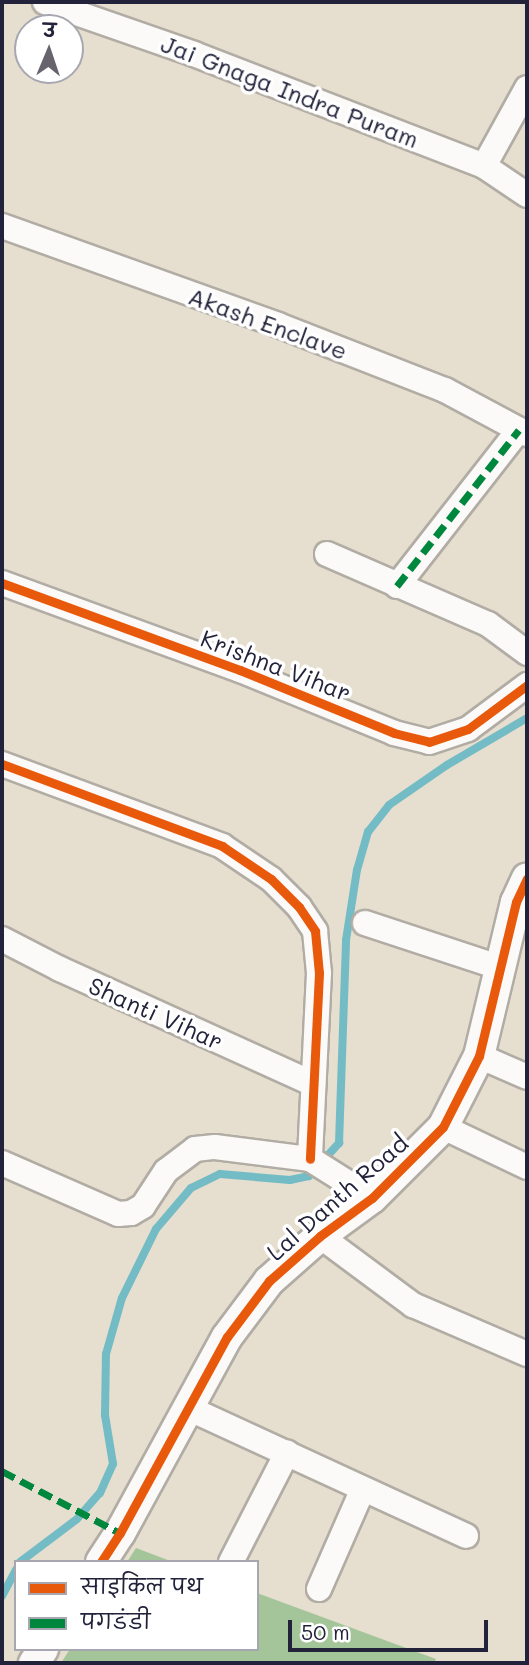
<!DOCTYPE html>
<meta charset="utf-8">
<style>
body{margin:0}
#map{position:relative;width:529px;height:1665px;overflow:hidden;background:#e6dece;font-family:Mali,"Playpen Sans Deva",sans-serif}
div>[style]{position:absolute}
.forest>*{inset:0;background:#a4c49a}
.stream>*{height:8px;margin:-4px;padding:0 4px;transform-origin:4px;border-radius:4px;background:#73bcc5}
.roads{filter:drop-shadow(2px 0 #b1aca4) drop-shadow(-2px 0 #b1aca4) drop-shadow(0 2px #b1aca4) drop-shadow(0 -2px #b1aca4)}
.minor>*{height:24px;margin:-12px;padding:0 12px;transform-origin:12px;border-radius:12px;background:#fbfaf8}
.tertiary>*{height:30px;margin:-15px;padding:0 15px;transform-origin:15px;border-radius:15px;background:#fbfaf8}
.quiet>*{height:7px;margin-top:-3.5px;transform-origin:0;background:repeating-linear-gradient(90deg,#00873e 0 14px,transparent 0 21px)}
.cycleway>*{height:9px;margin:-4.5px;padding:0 4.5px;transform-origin:4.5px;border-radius:4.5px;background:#e8590c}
span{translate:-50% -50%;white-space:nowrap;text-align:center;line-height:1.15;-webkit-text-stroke:7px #fff;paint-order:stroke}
.street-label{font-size:24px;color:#22223b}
.frame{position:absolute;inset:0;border:4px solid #22223b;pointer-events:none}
.legend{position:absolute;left:14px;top:1560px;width:245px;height:91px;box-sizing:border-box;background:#fff;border:2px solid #a7a7b1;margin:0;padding:9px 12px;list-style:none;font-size:21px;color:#22223b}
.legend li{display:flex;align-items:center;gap:14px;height:35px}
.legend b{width:35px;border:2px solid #a7a7b1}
.north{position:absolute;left:14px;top:14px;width:70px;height:70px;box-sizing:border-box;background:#fff;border:2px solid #a7a7b1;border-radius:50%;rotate:2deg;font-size:19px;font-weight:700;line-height:28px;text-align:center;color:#22223b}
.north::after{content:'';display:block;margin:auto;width:24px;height:32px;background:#67646e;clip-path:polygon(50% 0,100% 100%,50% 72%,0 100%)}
.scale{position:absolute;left:288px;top:1620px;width:200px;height:32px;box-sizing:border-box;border:4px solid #22223b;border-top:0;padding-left:9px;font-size:21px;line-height:24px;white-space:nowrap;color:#22223b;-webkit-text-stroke:5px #fff;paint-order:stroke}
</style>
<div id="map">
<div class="forest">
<div style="clip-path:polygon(136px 1548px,173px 1562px,127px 1562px)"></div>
<div style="clip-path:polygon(257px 1593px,436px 1659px,434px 1663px,61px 1663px,70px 1649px,257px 1649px)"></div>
</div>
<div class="stream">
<div style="left:20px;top:1562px;width:71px;rotate:-37deg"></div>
<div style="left:77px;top:1519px;width:35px;rotate:-49deg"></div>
<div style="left:100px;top:1493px;width:32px;rotate:-66deg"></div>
<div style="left:113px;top:1464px;width:50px;rotate:-99.3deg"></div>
<div style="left:105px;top:1415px;width:61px;rotate:-89.1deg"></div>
<div style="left:106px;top:1354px;width:58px;rotate:-74.1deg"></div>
<div style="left:122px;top:1298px;width:77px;rotate:-63.8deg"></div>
<div style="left:156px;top:1229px;width:54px;rotate:-49.5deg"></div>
<div style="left:191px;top:1188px;width:32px;rotate:-26deg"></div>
<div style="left:220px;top:1174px;width:70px;rotate:4.9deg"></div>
<div style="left:290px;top:1180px;width:19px;rotate:-12deg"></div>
<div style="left:309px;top:1176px;width:45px;rotate:-47.7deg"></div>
<div style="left:339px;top:1143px;width:203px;rotate:-88deg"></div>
<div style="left:346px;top:940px;width:71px;rotate:-81.1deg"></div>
<div style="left:357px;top:870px;width:40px;rotate:-74deg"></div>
<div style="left:368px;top:832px;width:34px;rotate:-52deg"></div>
<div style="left:389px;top:805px;width:70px;rotate:-34.6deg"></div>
<div style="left:447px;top:765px;width:93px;rotate:-30.4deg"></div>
<div style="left:2px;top:1596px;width:30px;rotate:-62deg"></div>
</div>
<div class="roads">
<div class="minor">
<div style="left:45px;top:2px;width:158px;rotate:19.2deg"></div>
<div style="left:194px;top:54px;width:311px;rotate:21.1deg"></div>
<div style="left:484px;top:166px;width:52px;rotate:34deg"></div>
<div style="left:484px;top:166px;width:89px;rotate:-61.1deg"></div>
<div style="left:2px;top:226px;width:293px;rotate:19.7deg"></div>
<div style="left:278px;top:325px;width:179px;rotate:21.3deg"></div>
<div style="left:445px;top:390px;width:93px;rotate:28.2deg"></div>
<div style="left:327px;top:554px;width:176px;rotate:23.5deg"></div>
<div style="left:488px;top:624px;width:49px;rotate:36.6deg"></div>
<div style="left:2px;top:583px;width:253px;rotate:20.1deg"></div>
<div style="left:240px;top:670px;width:166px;rotate:22.2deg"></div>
<div style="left:394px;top:733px;width:36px;rotate:14deg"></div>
<div style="left:429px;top:742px;width:41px;rotate:-18.4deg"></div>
<div style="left:468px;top:729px;width:74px;rotate:-36.7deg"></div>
<div style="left:397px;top:586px;width:198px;rotate:-52deg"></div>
<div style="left:2px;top:764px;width:235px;rotate:20.4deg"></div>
<div style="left:222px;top:846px;width:59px;rotate:34deg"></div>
<div style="left:271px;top:879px;width:40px;rotate:45deg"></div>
<div style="left:299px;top:907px;width:29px;rotate:56deg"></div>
<div style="left:315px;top:931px;width:42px;rotate:84.6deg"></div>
<div style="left:319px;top:973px;width:186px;rotate:92.8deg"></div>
<div style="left:365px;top:923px;width:141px;rotate:18.2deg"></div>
<div style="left:2px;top:939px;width:65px;rotate:27.3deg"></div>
<div style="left:60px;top:969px;width:278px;rotate:24.4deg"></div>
<div style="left:479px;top:1056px;width:52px;rotate:23.6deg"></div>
<div style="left:443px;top:1127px;width:93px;rotate:25.5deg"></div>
<div style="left:2px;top:1163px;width:127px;rotate:23.7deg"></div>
<div style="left:118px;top:1214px;width:13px;rotate:-4deg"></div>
<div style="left:131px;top:1213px;width:14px;rotate:-30deg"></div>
<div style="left:143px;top:1206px;width:42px;rotate:-56.7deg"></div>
<div style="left:166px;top:1171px;width:36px;rotate:-37deg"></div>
<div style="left:195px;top:1149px;width:20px;rotate:-6deg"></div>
<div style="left:215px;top:1147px;width:96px;rotate:7.2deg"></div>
<div style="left:310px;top:1159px;width:73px;rotate:32.2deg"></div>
<div style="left:320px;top:1236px;width:116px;rotate:36.6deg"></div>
<div style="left:413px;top:1305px;width:124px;rotate:23.3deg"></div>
<div style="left:188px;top:1408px;width:306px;rotate:24.7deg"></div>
<div style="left:231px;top:1562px;width:123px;rotate:-62.8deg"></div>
<div style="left:319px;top:1589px;width:109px;rotate:-66.3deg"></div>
</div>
<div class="tertiary">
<div style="left:101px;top:1562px;width:35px;rotate:-57deg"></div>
<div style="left:120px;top:1533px;width:223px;rotate:-61.4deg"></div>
<div style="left:227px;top:1337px;width:70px;rotate:-53.1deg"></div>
<div style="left:269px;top:1281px;width:68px;rotate:-41.4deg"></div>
<div style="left:320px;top:1236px;width:64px;rotate:-36.2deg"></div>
<div style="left:372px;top:1198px;width:100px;rotate:-45deg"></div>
<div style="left:443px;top:1127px;width:80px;rotate:-63.1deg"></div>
<div style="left:479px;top:1056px;width:158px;rotate:-76.5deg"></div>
<div style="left:516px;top:902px;width:26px;rotate:-65deg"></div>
<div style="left:34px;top:1663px;width:17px;rotate:-57deg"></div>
</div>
</div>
<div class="quiet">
<div style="left:397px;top:586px;width:198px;rotate:-52deg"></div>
<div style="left:2px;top:1471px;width:133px;rotate:27.7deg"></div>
</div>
<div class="cycleway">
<div style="left:2px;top:583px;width:253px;rotate:20.1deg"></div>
<div style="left:240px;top:670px;width:166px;rotate:22.2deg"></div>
<div style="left:394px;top:733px;width:36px;rotate:14deg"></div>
<div style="left:429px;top:742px;width:41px;rotate:-18.4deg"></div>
<div style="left:468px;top:729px;width:74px;rotate:-36.7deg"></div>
<div style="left:2px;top:764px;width:235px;rotate:20.4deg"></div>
<div style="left:222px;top:846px;width:59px;rotate:34deg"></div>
<div style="left:271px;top:879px;width:40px;rotate:45deg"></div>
<div style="left:299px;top:907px;width:29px;rotate:56deg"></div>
<div style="left:315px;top:931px;width:42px;rotate:84.6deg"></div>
<div style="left:319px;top:973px;width:186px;rotate:92.8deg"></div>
<div style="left:101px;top:1562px;width:35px;rotate:-57deg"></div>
<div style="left:120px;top:1533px;width:223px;rotate:-61.4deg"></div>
<div style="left:227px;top:1337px;width:70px;rotate:-53.1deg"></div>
<div style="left:269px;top:1281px;width:68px;rotate:-41.4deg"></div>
<div style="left:320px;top:1236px;width:64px;rotate:-36.2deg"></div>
<div style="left:372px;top:1198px;width:100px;rotate:-45deg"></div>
<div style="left:443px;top:1127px;width:80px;rotate:-63.1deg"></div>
<div style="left:479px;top:1056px;width:158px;rotate:-76.5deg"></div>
<div style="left:516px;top:902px;width:26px;rotate:-65deg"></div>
</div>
<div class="street-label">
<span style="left:290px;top:91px;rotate:21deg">Jai Gnaga Indra Puram</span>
<span style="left:268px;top:323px;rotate:20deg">Akash Enclave</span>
<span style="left:276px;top:665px;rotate:21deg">Krishna Vihar</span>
<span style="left:156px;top:1013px;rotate:24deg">Shanti Vihar</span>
<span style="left:337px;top:1197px;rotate:-41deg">Lal Danth Road</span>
</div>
<div class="frame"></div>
<ul class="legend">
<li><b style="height:9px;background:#e8590c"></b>साइकिल पथ</li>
<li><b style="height:9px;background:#00873e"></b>पगडंडी</li>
</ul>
<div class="north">उ</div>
<div class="scale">50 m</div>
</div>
